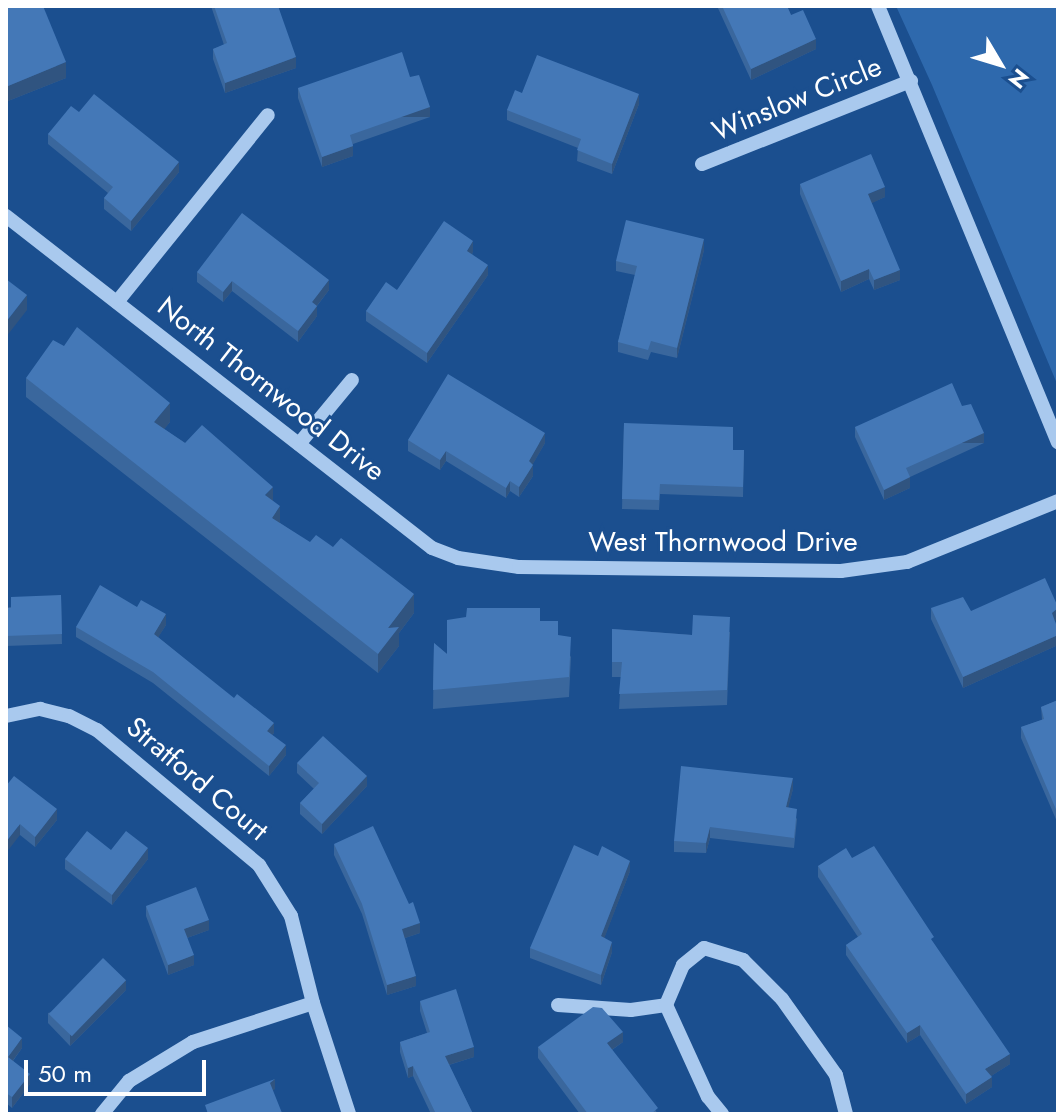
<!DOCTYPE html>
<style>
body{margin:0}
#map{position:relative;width:1064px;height:1120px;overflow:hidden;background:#1b4f8f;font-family:Jost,sans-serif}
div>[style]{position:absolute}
.green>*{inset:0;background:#2e69ad}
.minor>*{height:14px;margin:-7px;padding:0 7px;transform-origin:7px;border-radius:7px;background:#a9c9ee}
.wall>*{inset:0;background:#3a679d}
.shaded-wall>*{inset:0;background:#305480;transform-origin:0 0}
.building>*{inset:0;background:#4478b7;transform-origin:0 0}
span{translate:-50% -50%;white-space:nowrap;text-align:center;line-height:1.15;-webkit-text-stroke:6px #1b4f8f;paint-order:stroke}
.street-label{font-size:28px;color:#fff}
.frame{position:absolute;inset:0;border:8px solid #fff;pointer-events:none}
.north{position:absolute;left:960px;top:24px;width:80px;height:80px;-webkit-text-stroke:6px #1b4f8f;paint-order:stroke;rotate:128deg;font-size:22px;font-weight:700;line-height:32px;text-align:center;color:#fff}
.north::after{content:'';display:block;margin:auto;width:28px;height:36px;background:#fff;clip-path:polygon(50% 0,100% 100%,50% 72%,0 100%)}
.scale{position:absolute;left:24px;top:1060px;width:182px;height:36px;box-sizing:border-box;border:4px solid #fff;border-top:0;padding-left:10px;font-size:24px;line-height:28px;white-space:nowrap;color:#fff;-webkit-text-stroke:6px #1b4f8f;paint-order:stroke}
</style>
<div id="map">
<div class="green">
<div style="clip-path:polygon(896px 6px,1058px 6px,1058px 386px,932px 85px)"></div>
</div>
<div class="minor">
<div style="left:878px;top:6px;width:472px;rotate:67.6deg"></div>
<div style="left:702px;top:164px;width:225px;rotate:-21.7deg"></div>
<div style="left:6px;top:216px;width:540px;rotate:37.93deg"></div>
<div style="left:432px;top:548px;width:28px;rotate:21deg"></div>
<div style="left:458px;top:558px;width:62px;rotate:8.4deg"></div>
<div style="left:519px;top:567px;width:322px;rotate:0.7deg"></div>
<div style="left:841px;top:571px;width:67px;rotate:-7.8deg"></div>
<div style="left:907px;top:562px;width:163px;rotate:-22deg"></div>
<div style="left:117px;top:302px;width:240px;rotate:-51.1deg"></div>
<div style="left:299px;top:444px;width:83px;rotate:-50.4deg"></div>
<div style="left:6px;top:716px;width:35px;rotate:-12deg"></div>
<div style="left:40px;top:709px;width:30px;rotate:14deg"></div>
<div style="left:69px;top:716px;width:31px;rotate:27deg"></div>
<div style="left:97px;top:730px;width:211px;rotate:39.8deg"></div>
<div style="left:259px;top:865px;width:60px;rotate:57.9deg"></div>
<div style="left:291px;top:916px;width:90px;rotate:75.8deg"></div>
<div style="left:313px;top:1003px;width:117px;rotate:72deg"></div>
<div style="left:558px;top:1005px;width:73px;rotate:3.9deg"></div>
<div style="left:631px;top:1010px;width:35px;rotate:-8deg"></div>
<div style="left:102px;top:1114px;width:43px;rotate:-50.7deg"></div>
<div style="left:129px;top:1081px;width:75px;rotate:-31.4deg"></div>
<div style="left:193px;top:1042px;width:126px;rotate:-18deg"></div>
<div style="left:722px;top:1114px;width:22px;rotate:-129deg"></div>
<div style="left:708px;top:1097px;width:101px;rotate:-114.5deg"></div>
<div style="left:666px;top:1005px;width:43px;rotate:-67deg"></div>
<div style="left:683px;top:965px;width:27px;rotate:-39deg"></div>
<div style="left:704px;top:948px;width:41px;rotate:17.1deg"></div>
<div style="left:743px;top:960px;width:55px;rotate:45deg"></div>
<div style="left:782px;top:999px;width:93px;rotate:54.6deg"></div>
<div style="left:836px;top:1075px;width:40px;rotate:75.6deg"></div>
</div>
<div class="wall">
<div style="clip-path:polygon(6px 6px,66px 78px,8px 101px,6px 96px)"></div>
<div style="clip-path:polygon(211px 6px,278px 6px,296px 68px,225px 93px,213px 59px,213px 49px,224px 45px)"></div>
<div style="clip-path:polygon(717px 6px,787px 6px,791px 15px,816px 49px,751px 80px)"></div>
<div style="clip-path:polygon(410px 77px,430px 117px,353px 144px,353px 156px,322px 167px,298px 98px,298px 88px)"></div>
<div style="clip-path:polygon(522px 93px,639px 104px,612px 174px,577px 161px,578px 148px,507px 120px,507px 110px)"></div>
<div style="clip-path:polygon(79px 112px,179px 172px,131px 231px,104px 209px,104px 198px,108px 193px,48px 144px,48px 134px)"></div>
<div style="clip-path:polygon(800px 184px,885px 197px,871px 203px,900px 280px,874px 290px,869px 279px,841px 292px,800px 194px)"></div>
<div style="clip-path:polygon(704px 250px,677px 358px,651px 352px,648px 360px,618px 352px,618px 342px,635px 275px,616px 271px,616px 261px)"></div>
<div style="clip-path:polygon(473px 252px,472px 254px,488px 275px,427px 363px,366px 321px,366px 311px,397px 290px)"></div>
<div style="clip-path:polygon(197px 272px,329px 290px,317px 306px,317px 316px,298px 342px,232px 291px,223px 302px,197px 282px)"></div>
<div style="clip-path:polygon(26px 378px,170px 422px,164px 429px,273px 501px,280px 523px,414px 613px,399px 633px,399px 646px,378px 673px,26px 397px)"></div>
<div style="clip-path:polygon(962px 406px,984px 443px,910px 477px,910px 488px,884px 500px,855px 437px,855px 427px)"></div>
<div style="clip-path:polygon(624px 423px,733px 450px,744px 450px,743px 497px,660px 494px,659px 510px,622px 509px)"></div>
<div style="clip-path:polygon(408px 440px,545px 443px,532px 465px,533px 476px,519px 497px,510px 491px,506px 498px,446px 461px,440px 470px,408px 451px)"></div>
<div style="clip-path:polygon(61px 595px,62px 644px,6px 646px,6px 608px)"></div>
<div style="clip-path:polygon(137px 607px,166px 625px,158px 637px,274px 733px,272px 735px,286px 755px,269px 776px,153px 683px,76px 637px,76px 627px)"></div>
<div style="clip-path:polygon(931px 608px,971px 611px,1055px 621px,1058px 630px,1058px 645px,963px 688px,931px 619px)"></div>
<div style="clip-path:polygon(540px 621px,558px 635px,571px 657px,569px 697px,433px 709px,434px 643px,447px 654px)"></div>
<div style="clip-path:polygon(612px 629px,692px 635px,730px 632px,727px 705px,619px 709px,621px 677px,612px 677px)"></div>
<div style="clip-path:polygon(1058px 700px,1058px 824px,1021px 738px,1021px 727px,1042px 720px,1041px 707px)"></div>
<div style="clip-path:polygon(297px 763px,367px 786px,322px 834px,300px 814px,300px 803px,314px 789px,297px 773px)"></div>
<div style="clip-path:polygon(6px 786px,57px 820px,35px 847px,20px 835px)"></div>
<div style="clip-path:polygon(793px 789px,788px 807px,797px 819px,794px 848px,710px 838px,706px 853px,674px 852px,674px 841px)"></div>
<div style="clip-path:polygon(334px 844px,420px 933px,405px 938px,416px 986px,387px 995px,362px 914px,334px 855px)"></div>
<div style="clip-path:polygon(111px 850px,148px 859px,112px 905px,65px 869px,65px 859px)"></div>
<div style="clip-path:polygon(852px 858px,934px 944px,1010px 1064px,991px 1076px,992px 1087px,966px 1104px,920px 1035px,907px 1043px,846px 955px,846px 945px,858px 937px,818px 877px,818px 866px)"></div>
<div style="clip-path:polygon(630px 871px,604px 938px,612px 952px,601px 985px,530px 958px,530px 948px)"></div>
<div style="clip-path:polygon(146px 906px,209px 930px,187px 938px,194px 965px,168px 975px,146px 916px)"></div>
<div style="clip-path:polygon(126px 990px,70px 1046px,48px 1023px,48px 1013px)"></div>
<div style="clip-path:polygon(420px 1001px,474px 1057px,449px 1065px,473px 1114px,431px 1114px,413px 1076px,408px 1078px,400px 1052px,400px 1042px,427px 1033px,420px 1011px)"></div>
<div style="clip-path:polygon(6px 1025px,22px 1048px,13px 1061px,30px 1084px,12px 1108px,6px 1103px)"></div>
<div style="clip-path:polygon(623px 1042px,612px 1050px,658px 1114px,580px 1114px,538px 1058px,538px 1047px)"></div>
</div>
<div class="shaded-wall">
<div style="clip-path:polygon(816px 39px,816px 49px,751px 80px,751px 69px)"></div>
<div style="clip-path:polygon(296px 57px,296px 68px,225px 93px,225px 83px)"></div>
<div style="clip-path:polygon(66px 62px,66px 78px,8px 101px,8px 86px)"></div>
<div style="clip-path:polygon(639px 94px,639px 104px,612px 174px,612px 164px)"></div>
<div style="left:430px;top:107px;width:10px;height:85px;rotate:90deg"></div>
<div style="clip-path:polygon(353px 146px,353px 156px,322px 167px,322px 157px)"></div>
<div style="clip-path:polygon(179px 162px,179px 172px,131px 231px,131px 221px)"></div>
<div style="clip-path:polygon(885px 187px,885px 197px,868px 205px,868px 194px)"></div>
<div style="clip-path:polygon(704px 239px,704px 250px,677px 358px,677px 348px)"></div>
<div style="clip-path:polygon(473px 241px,473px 252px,467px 261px,467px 251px)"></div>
<div style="clip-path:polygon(488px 265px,488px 275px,427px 363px,427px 353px)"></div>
<div style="clip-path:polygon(869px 269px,869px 279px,841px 292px,841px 281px)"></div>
<div style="clip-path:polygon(900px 270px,900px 280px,874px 290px,874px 280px)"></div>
<div style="clip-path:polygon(329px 280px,329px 290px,312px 312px,312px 302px)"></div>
<div style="clip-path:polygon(232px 281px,232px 291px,223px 302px,223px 292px)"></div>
<div style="clip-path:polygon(27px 295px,27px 310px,6px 337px,6px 322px)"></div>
<div style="clip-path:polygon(317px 306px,317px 316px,298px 342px,298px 331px)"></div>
<div style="clip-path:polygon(170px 403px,170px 422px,154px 442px,154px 422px)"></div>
<div style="clip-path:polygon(545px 433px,545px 443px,529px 471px,529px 461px)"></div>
<div style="left:984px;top:433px;width:10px;height:85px;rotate:90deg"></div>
<div style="clip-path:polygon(446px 451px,446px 461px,440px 470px,440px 460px)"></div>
<div style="clip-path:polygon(533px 465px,533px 476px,519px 497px,519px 487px)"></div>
<div style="clip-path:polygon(910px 477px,910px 488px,884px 500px,884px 490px)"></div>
<div style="clip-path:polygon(510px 481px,510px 491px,506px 498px,506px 488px)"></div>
<div style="clip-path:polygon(273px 487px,273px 507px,265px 495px)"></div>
<div style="clip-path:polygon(280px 506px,280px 525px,272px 518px)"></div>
<div style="clip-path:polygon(414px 594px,414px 613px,399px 633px,399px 646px,378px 673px,378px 654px,388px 628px)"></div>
<div style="clip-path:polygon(1058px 608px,1058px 619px,1052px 623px,1052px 613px)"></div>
<div style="clip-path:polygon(166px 614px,166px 625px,154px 644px,154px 634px)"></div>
<div style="clip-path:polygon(1058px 635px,1058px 645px,963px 688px,963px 677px)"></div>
<div style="clip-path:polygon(274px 723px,274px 733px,267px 741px,267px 731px)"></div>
<div style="clip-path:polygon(286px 745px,286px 755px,269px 776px,269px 766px)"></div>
<div style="clip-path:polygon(367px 776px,367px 786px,322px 834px,322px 824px)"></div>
<div style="clip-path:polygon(793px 778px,793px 789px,786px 817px,786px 807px)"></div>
<div style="clip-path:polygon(57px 809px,57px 820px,35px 847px,35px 837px)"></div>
<div style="clip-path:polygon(20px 824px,20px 835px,6px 853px,6px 842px)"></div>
<div style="clip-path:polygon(710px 827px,710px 838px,706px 853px,706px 843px)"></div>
<div style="clip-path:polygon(148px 848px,148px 859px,112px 905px,112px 895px)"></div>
<div style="clip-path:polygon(630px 861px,630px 871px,601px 947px,601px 936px)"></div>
<div style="clip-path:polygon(8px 889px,8px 900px,6px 903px,6px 892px)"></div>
<div style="clip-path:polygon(209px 920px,209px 930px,184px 939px,184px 929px)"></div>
<div style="clip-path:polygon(420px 923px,420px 933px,402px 939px,402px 929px)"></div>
<div style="clip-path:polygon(612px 942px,612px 952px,601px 985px,601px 975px)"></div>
<div style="clip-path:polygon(194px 955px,194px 965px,168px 975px,168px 965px)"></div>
<div style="clip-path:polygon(416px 976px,416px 986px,387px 995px,387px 985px)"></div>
<div style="clip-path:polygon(126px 980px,126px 990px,70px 1046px,70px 1035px)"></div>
<div style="clip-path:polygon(920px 1025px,920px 1035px,907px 1043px,907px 1033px)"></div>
<div style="clip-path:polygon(623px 1032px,623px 1042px,607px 1053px,607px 1043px)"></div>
<div style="clip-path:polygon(22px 1038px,22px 1048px,8px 1067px,8px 1057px)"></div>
<div style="clip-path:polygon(474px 1047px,474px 1057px,445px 1066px,445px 1056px)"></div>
<div style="clip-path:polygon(1010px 1054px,1010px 1064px,985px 1080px,985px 1069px)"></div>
<div style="clip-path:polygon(413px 1066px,413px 1076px,408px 1078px,408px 1068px)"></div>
<div style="clip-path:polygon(30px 1074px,30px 1084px,12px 1108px,12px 1097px)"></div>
<div style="clip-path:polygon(992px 1077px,992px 1087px,966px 1104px,966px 1094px)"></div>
<div style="clip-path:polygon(275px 1079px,275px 1089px,270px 1093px,270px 1083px)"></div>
</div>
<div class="building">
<div style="clip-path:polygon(6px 6px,43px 6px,66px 62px,8px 86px,6px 81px)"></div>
<div style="clip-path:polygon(214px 6px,278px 6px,296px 57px,225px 83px,213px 49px,227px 43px)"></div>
<div style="clip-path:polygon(722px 6px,787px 6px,791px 15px,803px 10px,816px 39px,751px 69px)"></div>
<div style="clip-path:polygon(402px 52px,410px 77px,419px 75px,430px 107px,350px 135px,353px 146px,322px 157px,298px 88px)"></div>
<div style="clip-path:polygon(537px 55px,639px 94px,612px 164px,577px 150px,581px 139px,507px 110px,515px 90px,522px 93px)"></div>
<div style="clip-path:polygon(94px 94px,179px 162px,131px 221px,104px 198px,113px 187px,48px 134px,71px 106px,79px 112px)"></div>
<div style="clip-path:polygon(871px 154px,885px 187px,868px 194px,900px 270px,874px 280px,869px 269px,841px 281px,800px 184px)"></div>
<div style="clip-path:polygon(242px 213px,329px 280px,312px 302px,317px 306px,298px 331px,232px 281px,223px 292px,197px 272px)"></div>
<div style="clip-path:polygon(626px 220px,704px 239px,677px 348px,651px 341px,648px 350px,618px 342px,637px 266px,616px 261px)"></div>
<div style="clip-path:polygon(444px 221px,473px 241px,467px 251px,488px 265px,427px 353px,366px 311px,386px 282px,397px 290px)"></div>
<div style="clip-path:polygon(6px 279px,27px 295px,6px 322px)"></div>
<div style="clip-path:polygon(77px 327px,170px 403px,154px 422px,185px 443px,202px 425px,273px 487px,265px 495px,280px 506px,272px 518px,310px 542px,316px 535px,333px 547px,341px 538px,414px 594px,388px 628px,399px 627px,378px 654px,26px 378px,53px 340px,64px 346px)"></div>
<div style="clip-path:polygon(448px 374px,545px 433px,529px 461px,533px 465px,519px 487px,510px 481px,506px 488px,446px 451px,440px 460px,408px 440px)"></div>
<div style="clip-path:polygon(952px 383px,962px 406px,971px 404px,984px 433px,906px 468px,910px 477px,884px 490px,855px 427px)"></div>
<div style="clip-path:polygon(624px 423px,733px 427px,733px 450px,744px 450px,743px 487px,660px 484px,659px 500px,622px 499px)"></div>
<div style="clip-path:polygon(1045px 578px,1058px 607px,1058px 608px,1052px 613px,1058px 630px,1058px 635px,963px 677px,931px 608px,963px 597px,971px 611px)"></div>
<div style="clip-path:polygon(100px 585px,137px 607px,141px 600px,166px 614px,154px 634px,234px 698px,237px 694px,274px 723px,267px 731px,286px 745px,269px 766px,153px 672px,76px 627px)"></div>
<div style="clip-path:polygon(61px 595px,62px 634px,6px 636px,6px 608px,11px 608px,11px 597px)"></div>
<div style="clip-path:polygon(467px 608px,540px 608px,540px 621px,558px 621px,558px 635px,571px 637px,569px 677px,433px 690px,434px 643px,447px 654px,447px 620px,466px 617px)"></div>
<div style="clip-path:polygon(693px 615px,730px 617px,727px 690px,619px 694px,622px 662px,612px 662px,612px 629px,692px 635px)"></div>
<div style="clip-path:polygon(1058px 700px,1058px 814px,1021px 727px,1044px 719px,1041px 707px)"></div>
<div style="clip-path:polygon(323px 736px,367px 776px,322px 824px,300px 803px,319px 783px,297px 763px)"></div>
<div style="clip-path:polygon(681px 766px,793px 778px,786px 807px,797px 809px,794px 838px,710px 827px,706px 843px,674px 841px)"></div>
<div style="clip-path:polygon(14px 776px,57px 809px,35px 837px,20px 824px,6px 842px,6px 786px)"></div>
<div style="clip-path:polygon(373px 826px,409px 904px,413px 902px,420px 923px,402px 929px,416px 976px,387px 985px,362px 904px,334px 844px)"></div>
<div style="clip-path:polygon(87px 831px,111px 850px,126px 831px,148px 848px,112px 895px,65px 859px)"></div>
<div style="clip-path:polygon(574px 845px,598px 856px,602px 846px,630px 861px,601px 936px,612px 942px,601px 975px,530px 948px)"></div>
<div style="clip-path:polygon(874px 846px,934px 937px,931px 939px,1010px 1054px,985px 1069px,992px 1077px,966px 1094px,920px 1025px,907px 1033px,846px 945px,862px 934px,818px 866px,846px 848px,852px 858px)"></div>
<div style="clip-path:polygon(196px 887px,209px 920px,184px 929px,194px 955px,168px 965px,146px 906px)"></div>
<div style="left:103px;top:958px;width:32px;height:78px;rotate:44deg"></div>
<div style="clip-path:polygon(456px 989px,474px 1047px,445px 1056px,473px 1114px,436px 1114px,413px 1066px,408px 1068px,400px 1042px,430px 1032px,420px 1001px)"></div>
<div style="clip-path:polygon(593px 1007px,602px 1008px,623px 1032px,607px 1043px,658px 1108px,651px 1114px,588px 1114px,538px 1047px)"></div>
<div style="clip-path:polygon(6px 1025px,22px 1038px,8px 1057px,30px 1074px,12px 1097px,6px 1093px)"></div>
<div style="clip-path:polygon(275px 1079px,270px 1083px,282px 1113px,208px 1114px,205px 1105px)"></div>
</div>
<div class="street-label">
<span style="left:797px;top:99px;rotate:-22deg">Winslow Circle</span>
<span style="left:271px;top:389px;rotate:38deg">North Thornwood Drive</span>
<span style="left:723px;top:542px">West Thornwood Drive</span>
<span style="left:197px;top:779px;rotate:40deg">Stratford Court</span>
</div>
<div class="frame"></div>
<div class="north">N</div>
<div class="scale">50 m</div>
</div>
